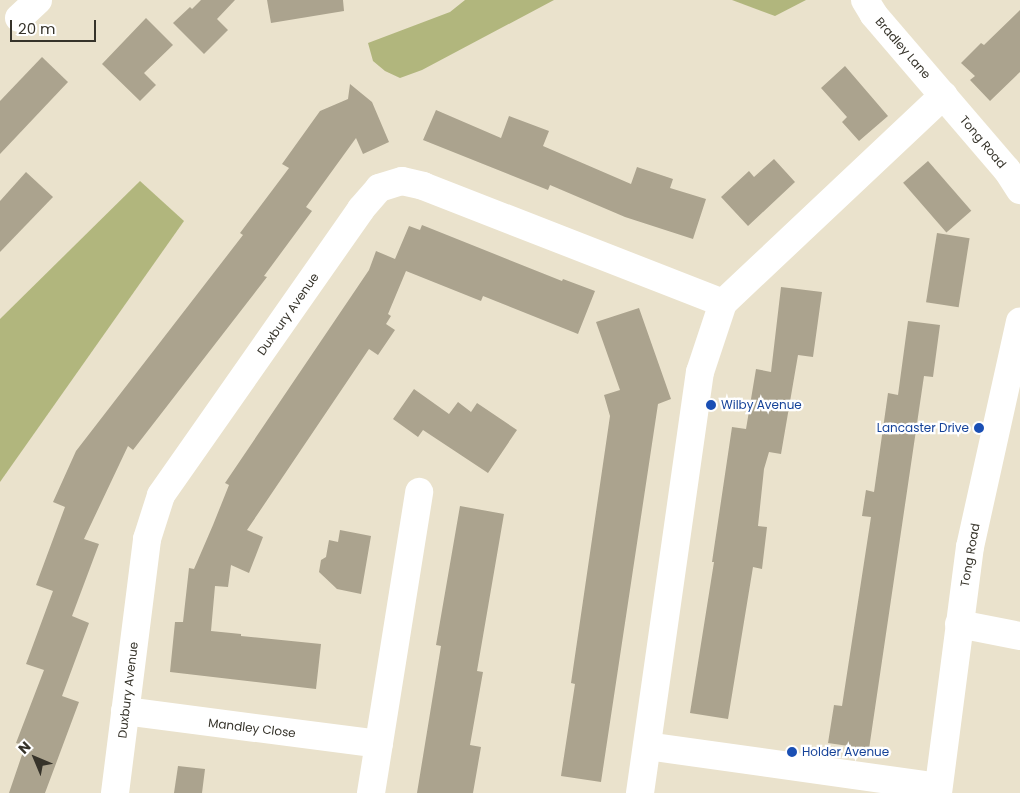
<!DOCTYPE html>
<style>
body{margin:0}
#map{position:relative;width:1020px;height:793px;overflow:hidden;background:#eae2cc;font-family:Poppins,sans-serif}
div>[style]{position:absolute}
.forest>*{inset:0;background:#b1b67d}
.building>*{inset:0;background:#aba38e;transform-origin:0 0}
.minor>*{height:28px;margin:-14px;padding:0 14px;transform-origin:14px;border-radius:14px;background:#fff}
.tertiary>*{height:28px;margin:-14px;padding:0 14px;transform-origin:14px;border-radius:14px;background:#fff}
.dots>*{width:14px;height:14px;translate:-50% -50%;box-sizing:border-box;border:2px solid #fff;border-radius:50%}
span{translate:-50% -50%;white-space:nowrap;text-align:center;line-height:1.15;-webkit-text-stroke:4.5px #fff;paint-order:stroke}
.street-label{font-size:12px;color:#36332a}
.transit-label{font-size:12px;color:#164399}
.left{translate:0 -50%;text-align:left}
.right{translate:-100% -50%;text-align:right}
.north{position:absolute;left:10px;top:733px;width:50px;height:50px;-webkit-text-stroke:4px #fff;paint-order:stroke;rotate:315deg;font-size:14px;font-weight:700;line-height:20px;text-align:center;color:#36332a}
.north::after{content:'';display:block;margin:auto;width:18px;height:22px;background:#36332a;clip-path:polygon(50% 0,100% 100%,50% 72%,0 100%)}
.scale{position:absolute;left:10px;top:20px;width:86px;height:22px;box-sizing:border-box;border:2px solid #36332a;border-top:0;padding-left:6px;font-size:15px;line-height:18px;white-space:nowrap;color:#36332a;-webkit-text-stroke:4px #fff;paint-order:stroke}
</style>
<div id="map">
<div class="forest">
<div style="clip-path:polygon(465px 0,554px 0,422px 70px,400px 78px,385px 71px,373px 61px,368px 43px,450px 12px)"></div>
<div style="clip-path:polygon(732px 0,806px 0,775px 16px)"></div>
<div style="clip-path:polygon(140px 181px,184px 221px,0 482px,0 319px)"></div>
</div>
<div class="building">
<div style="clip-path:polygon(201px 0,235px 0,217px 19px,228px 30px,204px 54px,173px 23px,190px 7px,192px 9px)"></div>
<div style="clip-path:polygon(267px 0,343px 0,344px 11px,271px 23px)"></div>
<div style="clip-path:polygon(1020px 10px,1020px 72px,990px 101px,970px 80px,975px 76px,961px 63px,981px 43px,984px 45px)"></div>
<div style="clip-path:polygon(146px 18px,173px 45px,144px 73px,156px 85px,140px 101px,102px 64px)"></div>
<div style="clip-path:polygon(42px 57px,68px 82px,0 154px,0 101px)"></div>
<div style="clip-path:polygon(845px 66px,888px 116px,859px 141px,842px 122px,847px 117px,821px 88px)"></div>
<div style="clip-path:polygon(350px 84px,372px 102px,389px 142px,363px 154px,356px 138px,306px 207px,312px 211px,264px 276px,267px 277px,133px 450px,128px 446px,84px 539px,99px 544px,72px 616px,89px 623px,62px 696px,79px 702px,45px 793px,9px 793px,25px 746px,16px 743px,44px 670px,26px 664px,53px 591px,36px 585px,65px 507px,53px 502px,76px 451px,243px 235px,240px 233px,289px 168px,282px 164px,320px 111px,348px 99px)"></div>
<div style="clip-path:polygon(436px 110px,501px 138px,509px 116px,549px 131px,543px 146px,631px 184px,637px 167px,673px 179px,670px 188px,706px 199px,693px 239px,625px 217px,550px 185px,548px 190px,423px 140px)"></div>
<div style="clip-path:polygon(774px 159px,795px 182px,748px 226px,721px 197px,749px 171px,754px 177px)"></div>
<div style="left:928px;top:161px;width:66px;height:33px;rotate:49deg"></div>
<div style="clip-path:polygon(26px 172px,53px 197px,0 252px,0 201px)"></div>
<div style="clip-path:polygon(422px 225px,562px 281px,563px 279px,595px 291px,578px 334px,483px 296px,481px 301px,406px 271px,388px 314px,391px 316px,386px 324px,395px 330px,378px 355px,369px 349px,247px 530px,263px 537px,249px 573px,231px 565px,228px 587px,215px 586px,211px 631px,241px 634px,241px 636px,321px 644px,316px 689px,170px 672px,175px 622px,183px 622px,189px 568px,194px 569px,213px 525px,229px 485px,225px 483px,369px 270px,376px 251px,395px 259px,409px 226px,420px 230px)"></div>
<div style="left:937px;top:233px;width:33px;height:70px;rotate:9deg"></div>
<div style="clip-path:polygon(781px 287px,822px 292px,813px 357px,798px 355px,781px 454px,769px 452px,764px 469px,758px 526px,767px 527px,762px 569px,753px 567px,728px 719px,690px 713px,714px 562px,712px 562px,732px 427px,746px 429px,756px 369px,771px 372px)"></div>
<div style="clip-path:polygon(639px 308px,671px 399px,658px 404px,601px 782px,561px 776px,575px 684px,571px 683px,610px 416px,604px 395px,620px 390px,596px 322px)"></div>
<div style="clip-path:polygon(908px 321px,940px 325px,933px 377px,924px 376px,869px 749px,828px 743px,834px 705px,842px 706px,871px 517px,862px 516px,866px 490px,874px 492px,888px 393px,898px 395px)"></div>
<div style="clip-path:polygon(414px 389px,449px 414px,458px 402px,471px 412px,477px 403px,517px 430px,488px 473px,423px 430px,418px 437px,393px 419px)"></div>
<div style="clip-path:polygon(460px 506px,504px 514px,477px 671px,483px 672px,470px 745px,481px 747px,473px 793px,417px 793px,441px 646px,436px 645px)"></div>
<div style="clip-path:polygon(340px 530px,371px 536px,361px 594px,337px 589px,319px 572px,321px 560px,326px 557px,329px 540px,338px 542px)"></div>
<div style="clip-path:polygon(178px 766px,205px 769px,202px 793px,174px 793px)"></div>
</div>
<div class="minor">
<div style="left:19px;top:18px;width:26px;rotate:-43deg"></div>
<div style="left:959px;top:624px;width:62px;rotate:11.1deg"></div>
<div style="left:125px;top:711px;width:256px;rotate:7.4deg"></div>
<div style="left:647px;top:746px;width:294px;rotate:8deg"></div>
<div style="left:115px;top:793px;width:256px;rotate:-82.8deg"></div>
<div style="left:147px;top:539px;width:46px;rotate:-72.3deg"></div>
<div style="left:161px;top:495px;width:349px;rotate:-55deg"></div>
<div style="left:361px;top:209px;width:28px;rotate:-49deg"></div>
<div style="left:379px;top:188px;width:24px;rotate:-17deg"></div>
<div style="left:402px;top:181px;width:22px;rotate:13deg"></div>
<div style="left:423px;top:186px;width:322px;rotate:21.3deg"></div>
<div style="left:371px;top:793px;width:305px;rotate:-80.9deg"></div>
<div style="left:640px;top:793px;width:425px;rotate:-81.9deg"></div>
<div style="left:700px;top:372px;width:73px;rotate:-71.6deg"></div>
<div style="left:723px;top:303px;width:303px;rotate:-43.3deg"></div>
</div>
<div class="tertiary">
<div style="left:865px;top:0;width:17px;rotate:59deg"></div>
<div style="left:874px;top:15px;width:204px;rotate:49.4deg"></div>
<div style="left:1007px;top:170px;width:24px;rotate:57deg"></div>
<div style="left:938px;top:793px;width:248px;rotate:-82.6deg"></div>
<div style="left:970px;top:547px;width:231px;rotate:-77.5deg"></div>
</div>
<div class="dots">
<div style="left:711px;top:405px;background:#1a4fb4"></div>
<div style="left:979px;top:428px;background:#1a4fb4"></div>
<div style="left:792px;top:752px;background:#1a4fb4"></div>
</div>
<div class="street-label">
<span style="left:903px;top:48px;rotate:49deg">Bradley Lane</span>
<span style="left:983px;top:142px;rotate:50deg">Tong Road</span>
<span style="left:288px;top:314px;rotate:-55deg">Duxbury Avenue</span>
<span style="left:970px;top:555px;rotate:-80deg">Tong Road</span>
<span style="left:128px;top:690px;rotate:-83deg">Duxbury Avenue</span>
<span style="left:252px;top:728px;rotate:7deg">Mandley Close</span>
</div>
<div class="transit-label">
<span class="left" style="left:721px;top:405px">Wilby Avenue</span>
<span class="right" style="left:969px;top:428px">Lancaster Drive</span>
<span class="left" style="left:802px;top:752px">Holder Avenue</span>
</div>
<div class="north">N</div>
<div class="scale">20 m</div>
</div>
